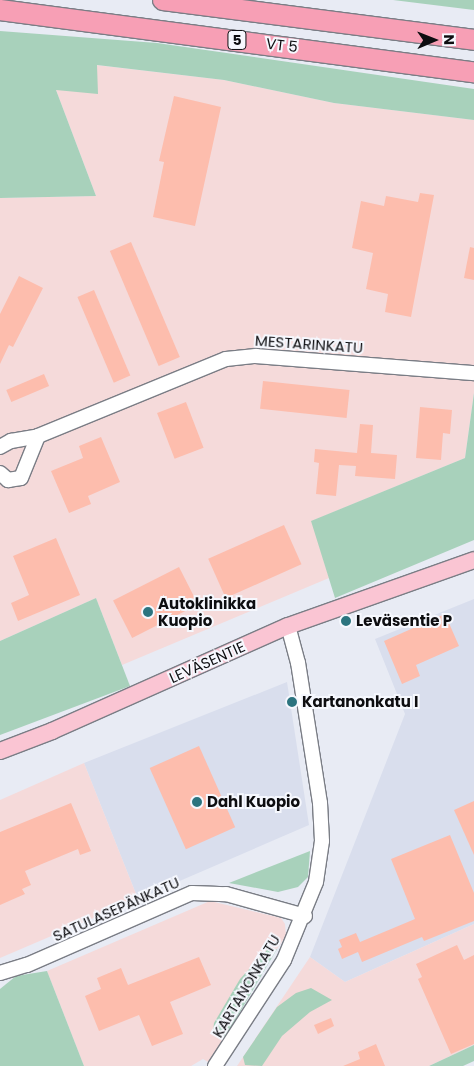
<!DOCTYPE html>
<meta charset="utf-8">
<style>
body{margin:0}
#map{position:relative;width:474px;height:1066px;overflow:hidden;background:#e8ebf4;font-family:Poppins,sans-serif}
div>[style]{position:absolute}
.built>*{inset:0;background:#d9deed}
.industrial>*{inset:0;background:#f5dada}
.green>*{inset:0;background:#a8d1bb}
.building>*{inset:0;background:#fdbdad;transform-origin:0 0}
.roads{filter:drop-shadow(1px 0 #7a7d85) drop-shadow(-1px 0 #7a7d85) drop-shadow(0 1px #7a7d85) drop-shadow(0 -1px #7a7d85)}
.minor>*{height:14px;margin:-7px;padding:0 7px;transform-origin:7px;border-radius:7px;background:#fff}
.major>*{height:16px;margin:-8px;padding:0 8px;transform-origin:8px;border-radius:8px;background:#fac5d3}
.highway>*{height:20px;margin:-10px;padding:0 10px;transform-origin:10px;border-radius:10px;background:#f79fb5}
.dots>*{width:14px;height:14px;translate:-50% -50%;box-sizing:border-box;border:2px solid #f6f8fe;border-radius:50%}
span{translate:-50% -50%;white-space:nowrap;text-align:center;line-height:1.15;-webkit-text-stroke:4px #f6f8fe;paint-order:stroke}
.shield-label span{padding:1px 4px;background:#f6f8fe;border:1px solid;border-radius:4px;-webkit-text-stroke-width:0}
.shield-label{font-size:14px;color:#0d0d10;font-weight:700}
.street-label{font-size:15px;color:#0d0d10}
.poi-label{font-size:15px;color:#0d0d10;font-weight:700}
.left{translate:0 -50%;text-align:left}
.north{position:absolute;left:409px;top:15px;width:50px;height:50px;-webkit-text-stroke:4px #f6f8fe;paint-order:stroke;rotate:89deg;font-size:14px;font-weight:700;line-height:20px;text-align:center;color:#0d0d10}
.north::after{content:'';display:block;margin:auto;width:18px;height:22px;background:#0d0d10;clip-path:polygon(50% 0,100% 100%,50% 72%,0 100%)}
</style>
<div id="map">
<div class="built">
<div style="clip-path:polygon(474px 599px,474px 924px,345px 982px,310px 957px,405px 714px,375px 639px)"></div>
<div style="clip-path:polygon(287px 682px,309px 825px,138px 899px,84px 763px)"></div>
</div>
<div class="industrial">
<div style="clip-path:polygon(96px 65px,224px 80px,334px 103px,474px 120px,474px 393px,465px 458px,312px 521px,329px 578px,122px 665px,96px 598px,0 641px,0 198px,96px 196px,56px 90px)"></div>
<div style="clip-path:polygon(84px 763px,138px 899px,0 958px,0 800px)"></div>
<div style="clip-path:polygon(210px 901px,281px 918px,285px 924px,286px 936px,277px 949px,267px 950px,213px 1032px,224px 1039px,208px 1062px,203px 1059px,191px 1066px,84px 1066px,47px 971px)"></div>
<div style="clip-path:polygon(474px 924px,474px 1045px,429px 1066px,237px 1066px,310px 957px,345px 982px)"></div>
</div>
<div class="green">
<div style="clip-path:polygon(393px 0,474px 0,474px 10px)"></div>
<div style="clip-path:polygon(0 31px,157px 43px,474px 89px,474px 120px,334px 103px,224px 80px,97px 65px,98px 94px,56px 90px,96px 196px,0 198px)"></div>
<div style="clip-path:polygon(474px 393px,474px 540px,335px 598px,311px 521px,465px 458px)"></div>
<div style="clip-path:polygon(96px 598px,130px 686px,0 735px,0 641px)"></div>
<div style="clip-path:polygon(310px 851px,308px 877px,298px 887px,278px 892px,229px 883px)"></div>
<div style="clip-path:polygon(277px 949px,224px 1039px,213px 1032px,214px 1023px,240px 979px,267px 950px)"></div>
<div style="clip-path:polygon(47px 971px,84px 1066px,0 1066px,0 989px,16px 976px)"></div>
<div style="clip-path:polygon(311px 988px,332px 1000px,310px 1012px,282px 1036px,262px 1066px,245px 1065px,243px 1057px,277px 1007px,296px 993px)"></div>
<div style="clip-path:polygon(474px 1045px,474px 1061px,463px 1066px,429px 1066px)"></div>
</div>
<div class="building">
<div style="clip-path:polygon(174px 96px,221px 107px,195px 226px,153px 217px,164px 162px,159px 161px)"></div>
<div style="clip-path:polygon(420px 193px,434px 195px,411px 317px,385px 312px,388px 294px,366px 289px,373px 253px,352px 248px,361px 201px,384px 206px,386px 196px,418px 202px)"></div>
<div style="left:131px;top:242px;width:125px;height:23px;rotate:67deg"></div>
<div style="clip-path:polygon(470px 247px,474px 248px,474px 280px,464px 278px)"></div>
<div style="clip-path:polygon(19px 276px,43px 288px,13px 347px,9px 345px,0 364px,0 314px)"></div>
<div style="left:94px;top:290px;width:93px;height:18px;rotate:67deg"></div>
<div style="left:44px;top:374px;width:13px;height:41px;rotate:67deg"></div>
<div style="left:263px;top:381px;width:87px;height:28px;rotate:6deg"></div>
<div style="left:186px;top:402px;width:49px;height:31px;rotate:69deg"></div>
<div style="clip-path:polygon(420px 407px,452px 410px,450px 434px,443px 433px,441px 460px,416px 458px)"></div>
<div style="clip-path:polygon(360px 424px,373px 425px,371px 453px,397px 455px,395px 479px,355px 476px,356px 466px,339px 465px,336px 496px,316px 494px,319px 463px,314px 462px,315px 449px,357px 453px)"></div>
<div style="clip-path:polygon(101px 437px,120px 482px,88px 496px,91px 504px,69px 513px,51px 471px,83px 458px,79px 446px)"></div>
<div style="left:284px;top:525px;width:43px;height:83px;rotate:66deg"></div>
<div style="clip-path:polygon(56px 538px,80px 595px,18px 621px,11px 603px,29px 595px,13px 556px)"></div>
<div style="left:179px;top:567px;width:42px;height:74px;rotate:63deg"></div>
<div style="clip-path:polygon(445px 614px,459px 646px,416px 665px,420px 676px,402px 684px,384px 641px)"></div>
<div style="left:199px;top:746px;width:89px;height:54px;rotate:66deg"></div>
<div style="clip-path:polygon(474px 801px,474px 855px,454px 810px)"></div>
<div style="clip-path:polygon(71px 803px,91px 851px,80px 855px,78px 849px,25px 871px,31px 885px,22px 889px,25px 894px,0 905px,0 832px)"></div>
<div style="clip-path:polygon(450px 835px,474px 893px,474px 921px,424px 941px,422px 937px,362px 962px,358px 952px,342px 959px,338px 949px,342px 947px,339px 940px,356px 933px,360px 942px,415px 919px,391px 859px)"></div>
<div style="clip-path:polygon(457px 945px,464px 960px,474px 955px,474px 1044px,451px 1054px,418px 979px,422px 977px,416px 964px)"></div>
<div style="clip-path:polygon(199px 957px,211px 985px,170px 1002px,183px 1034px,152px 1046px,139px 1015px,99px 1031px,85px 996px,101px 989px,97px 978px,121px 968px,128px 985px)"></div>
<div style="clip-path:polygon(331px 1018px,334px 1026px,318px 1034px,314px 1025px)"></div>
<div style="clip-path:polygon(376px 1044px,385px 1066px,343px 1066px,360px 1059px,358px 1052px)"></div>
</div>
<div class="roads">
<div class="minor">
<div style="left:0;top:447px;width:13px;rotate:-29deg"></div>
<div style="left:11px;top:441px;width:27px;rotate:-10deg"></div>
<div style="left:38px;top:436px;width:203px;rotate:-22.3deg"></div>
<div style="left:226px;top:359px;width:30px;rotate:-6deg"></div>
<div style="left:256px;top:356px;width:219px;rotate:4.5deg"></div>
<div style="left:0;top:473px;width:11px;rotate:41deg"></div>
<div style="left:8px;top:480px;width:13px;rotate:-9deg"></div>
<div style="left:21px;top:478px;width:45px;rotate:-68deg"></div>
<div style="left:0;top:973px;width:28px;rotate:-17deg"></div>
<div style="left:27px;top:965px;width:180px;rotate:-23.6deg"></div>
<div style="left:192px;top:893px;width:34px;rotate:2deg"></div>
<div style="left:226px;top:894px;width:82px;rotate:15.6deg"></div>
<div style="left:215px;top:1066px;width:126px;rotate:-56.9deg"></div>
<div style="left:284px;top:960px;width:84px;rotate:-67.7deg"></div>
<div style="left:316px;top:882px;width:41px;rotate:-81.7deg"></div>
<div style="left:322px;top:841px;width:38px;rotate:-93deg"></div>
<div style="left:320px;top:803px;width:142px;rotate:-98.9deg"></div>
<div style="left:298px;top:663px;width:38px;rotate:-105deg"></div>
</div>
<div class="major">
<div style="left:0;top:751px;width:56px;rotate:-21deg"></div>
<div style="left:52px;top:731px;width:258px;rotate:-24deg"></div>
<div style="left:288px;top:626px;width:197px;rotate:-19.5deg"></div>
</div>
<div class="highway">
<div style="left:163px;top:0;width:314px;rotate:7.3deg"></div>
<div style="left:0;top:10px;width:478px;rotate:7.5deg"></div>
</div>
</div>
<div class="dots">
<div style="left:148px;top:612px;background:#2c747f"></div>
<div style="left:346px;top:621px;background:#2c747f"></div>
<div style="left:292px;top:702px;background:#2c747f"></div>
<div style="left:197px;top:802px;background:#2c747f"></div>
</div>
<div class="shield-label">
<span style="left:237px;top:40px">5</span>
</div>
<div class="street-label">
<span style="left:282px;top:45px;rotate:7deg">VT 5</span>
<span style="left:309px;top:344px;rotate:4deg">MESTARINKATU</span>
<span style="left:207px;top:662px;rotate:-24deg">LEVÄSENTIE</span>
<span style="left:116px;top:909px;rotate:-24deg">SATULASEPÄNKATU</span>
<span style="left:246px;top:986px;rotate:-59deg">KARTANONKATU</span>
</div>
<div class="poi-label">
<span class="left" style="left:158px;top:612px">Autoklinikka<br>Kuopio</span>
<span class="left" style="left:356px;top:621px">Leväsentie P</span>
<span class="left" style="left:302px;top:702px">Kartanonkatu I</span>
<span class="left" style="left:207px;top:802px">Dahl Kuopio</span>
</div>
<div class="north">N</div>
</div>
